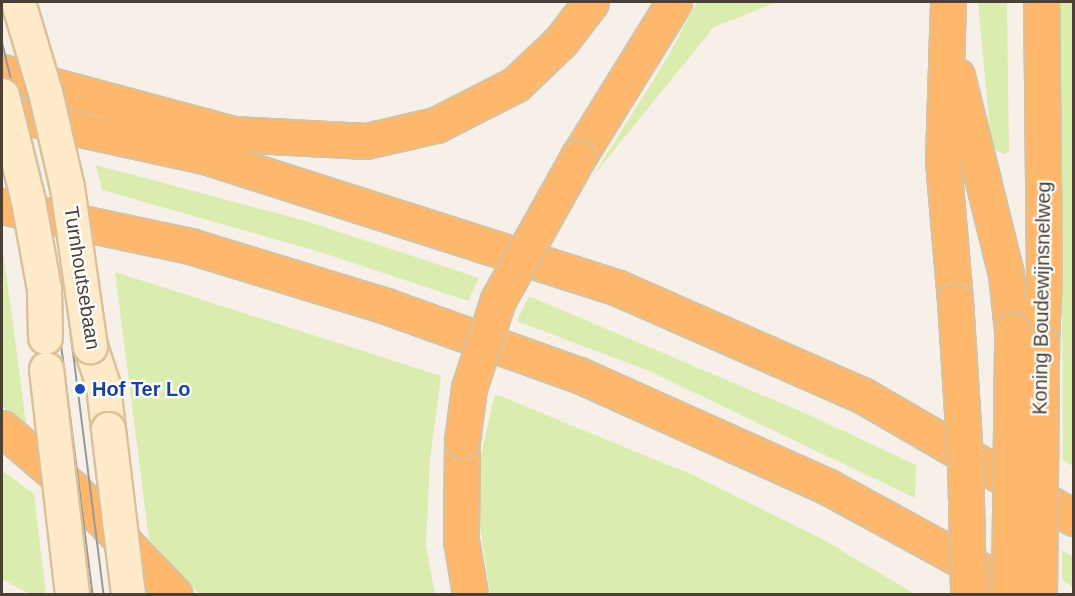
<!DOCTYPE html>
<style>
body{margin:0}
#map{position:relative;width:1075px;height:596px;overflow:hidden;background:#f6f0e9;font-family:Arial,sans-serif}
div>[style]{position:absolute}
.green>*{inset:0;background:#daedaf}
.roads{filter:drop-shadow(2px 0 #dcc098) drop-shadow(-2px 0 #dcc098) drop-shadow(0 2px #dcc098) drop-shadow(0 -2px #dcc098)}
.secondary>*{height:33px;margin:-16.5px;padding:0 16.5px;transform-origin:16.5px;border-radius:16.5px;background:#ffeaca}
.highway>*{height:33px;margin:-16.5px;padding:0 16.5px;transform-origin:16.5px;border-radius:16.5px;background:#ffb76b}
.tram>*{height:1.5px;margin:-0.75px;padding:0 0.75px;transform-origin:0.75px;border-radius:0.75px;background:#989898}
.bridges{filter:drop-shadow(2px 0 #dcc098) drop-shadow(-2px 0 #dcc098) drop-shadow(0 2px #dcc098) drop-shadow(0 -2px #dcc098)}
.secondary-bridge>*{height:33px;margin:-16.5px;padding:0 16.5px;transform-origin:16.5px;border-radius:16.5px;background:#ffeaca}
.highway-bridge>*{height:33px;margin:-16.5px;padding:0 16.5px;transform-origin:16.5px;border-radius:16.5px;background:#ffb76b}
.dots>*{width:16px;height:16px;translate:-50% -50%;box-sizing:border-box;border:3px solid #fff;border-radius:50%}
span{translate:-50% -50%;white-space:nowrap;text-align:center;line-height:1.15;-webkit-text-stroke:4.5px #fff;paint-order:stroke}
.street-label{font-size:20px;color:#4a4037}
.transit-label{font-size:20px;color:#164399;font-weight:700}
.left{translate:0 -50%;text-align:left}
.frame{position:absolute;inset:0;border:3px solid #4a4037;pointer-events:none}
</style>
<div id="map">
<div class="green">
<div style="clip-path:polygon(697px 2px,777px 2px,714px 27px,593px 176px,669px 55px)"></div>
<div style="clip-path:polygon(978px 2px,1007px 2px,1009px 151px,1005px 154px,995px 150px,991px 142px)"></div>
<div style="clip-path:polygon(1060px 2px,1074px 2px,1073px 466px,1063px 460px)"></div>
<div style="clip-path:polygon(96px 165px,306px 221px,479px 278px,468px 301px,320px 252px,102px 190px)"></div>
<div style="clip-path:polygon(2px 245px,13px 323px,26px 424px,2px 406px)"></div>
<div style="clip-path:polygon(115px 272px,441px 376px,430px 460px,426px 546px,435px 594px,199px 594px,149px 539px)"></div>
<div style="clip-path:polygon(529px 296px,809px 415px,916px 465px,915px 498px,647px 370px,517px 321px)"></div>
<div style="clip-path:polygon(495px 394px,695px 476px,822px 539px,915px 594px,490px 594px,481px 533px,479px 463px)"></div>
<div style="clip-path:polygon(2px 470px,34px 494px,46px 594px,30px 594px,2px 579px)"></div>
<div style="clip-path:polygon(1062px 550px,1073px 557px,1073px 587px,1062px 580px)"></div>
</div>
<div class="roads">
<div class="secondary">
<div style="left:90px;top:346px;width:41px;rotate:71.6deg"></div>
<div style="left:103px;top:385px;width:44px;rotate:83.5deg"></div>
</div>
<div class="highway">
<div style="left:948px;top:2px;width:159px;rotate:91.8deg"></div>
<div style="left:943px;top:161px;width:140px;rotate:85.1deg"></div>
<div style="left:2px;top:72px;width:239px;rotate:15deg"></div>
<div style="left:233px;top:134px;width:133px;rotate:3deg"></div>
<div style="left:366px;top:141px;width:72px;rotate:-12.9deg"></div>
<div style="left:436px;top:125px;width:90px;rotate:-27.1deg"></div>
<div style="left:516px;top:84px;width:62px;rotate:-43.7deg"></div>
<div style="left:561px;top:41px;width:49px;rotate:-52.4deg"></div>
<div style="left:957px;top:76px;width:204px;rotate:76.1deg"></div>
<div style="left:1006px;top:274px;width:56px;rotate:83.9deg"></div>
<div style="left:2px;top:112px;width:211px;rotate:12.3deg"></div>
<div style="left:208px;top:157px;width:430px;rotate:17.7deg"></div>
<div style="left:618px;top:288px;width:266px;rotate:23.7deg"></div>
<div style="left:862px;top:395px;width:245px;rotate:30.1deg"></div>
<div style="left:578px;top:157px;width:182px;rotate:-58.2deg"></div>
<div style="left:2px;top:206px;width:192px;rotate:12deg"></div>
<div style="left:190px;top:246px;width:205px;rotate:17deg"></div>
<div style="left:386px;top:306px;width:205px;rotate:19.7deg"></div>
<div style="left:579px;top:375px;width:273px;rotate:24.2deg"></div>
<div style="left:828px;top:487px;width:223px;rotate:28.6deg"></div>
<div style="left:1041px;top:343px;width:70px;rotate:-87.5deg"></div>
<div style="left:1044px;top:273px;width:271px;rotate:-90.6deg"></div>
<div style="left:2px;top:428px;width:94px;rotate:40.7deg"></div>
<div style="left:73px;top:489px;width:146px;rotate:46.1deg"></div>
<div style="left:462px;top:441px;width:99px;rotate:90.6deg"></div>
<div style="left:461px;top:540px;width:55px;rotate:80.5deg"></div>
</div>
</div>
<div class="tram">
<div style="left:2px;top:2px;width:138px;rotate:74.5deg"></div>
<div style="left:39px;top:135px;width:89px;rotate:78.3deg"></div>
<div style="left:57px;top:222px;width:375px;rotate:82.8deg"></div>
<div style="left:2px;top:41px;width:186px;rotate:76.3deg"></div>
<div style="left:46px;top:222px;width:375px;rotate:82.8deg"></div>
</div>
<div class="bridges">
<div class="secondary-bridge">
<div style="left:18px;top:2px;width:94px;rotate:73.3deg"></div>
<div style="left:45px;top:92px;width:98px;rotate:77deg"></div>
<div style="left:67px;top:187px;width:161px;rotate:81.8deg"></div>
<div style="left:2px;top:95px;width:109px;rotate:76.2deg"></div>
<div style="left:28px;top:201px;width:89px;rotate:79.7deg"></div>
<div style="left:44px;top:289px;width:48px;rotate:88.8deg"></div>
<div style="left:46px;top:369px;width:226px;rotate:83.4deg"></div>
<div style="left:108px;top:429px;width:166px;rotate:83.1deg"></div>
</div>
<div class="highway-bridge">
<div style="left:955px;top:300px;width:157px;rotate:86.4deg"></div>
<div style="left:965px;top:457px;width:137px;rotate:88.7deg"></div>
<div style="left:462px;top:441px;width:53px;rotate:-82.5deg"></div>
<div style="left:469px;top:388px;width:93px;rotate:-71.8deg"></div>
<div style="left:498px;top:300px;width:164px;rotate:-60.8deg"></div>
<div style="left:1009px;top:594px;width:264px;rotate:-89.3deg"></div>
<div style="left:1039px;top:594px;width:251px;rotate:-89.5deg"></div>
</div>
</div>
<div class="dots">
<div style="left:80px;top:389px;background:#1a4fb4"></div>
</div>
<div class="street-label">
<span style="left:82px;top:278px;rotate:81deg">Turnhoutsebaan</span>
<span style="left:1042px;top:298px;rotate:-89deg">Koning Boudewijnsnelweg</span>
</div>
<div class="transit-label">
<span class="left" style="left:92px;top:389px">Hof Ter Lo</span>
</div>
<div class="frame"></div>
</div>
